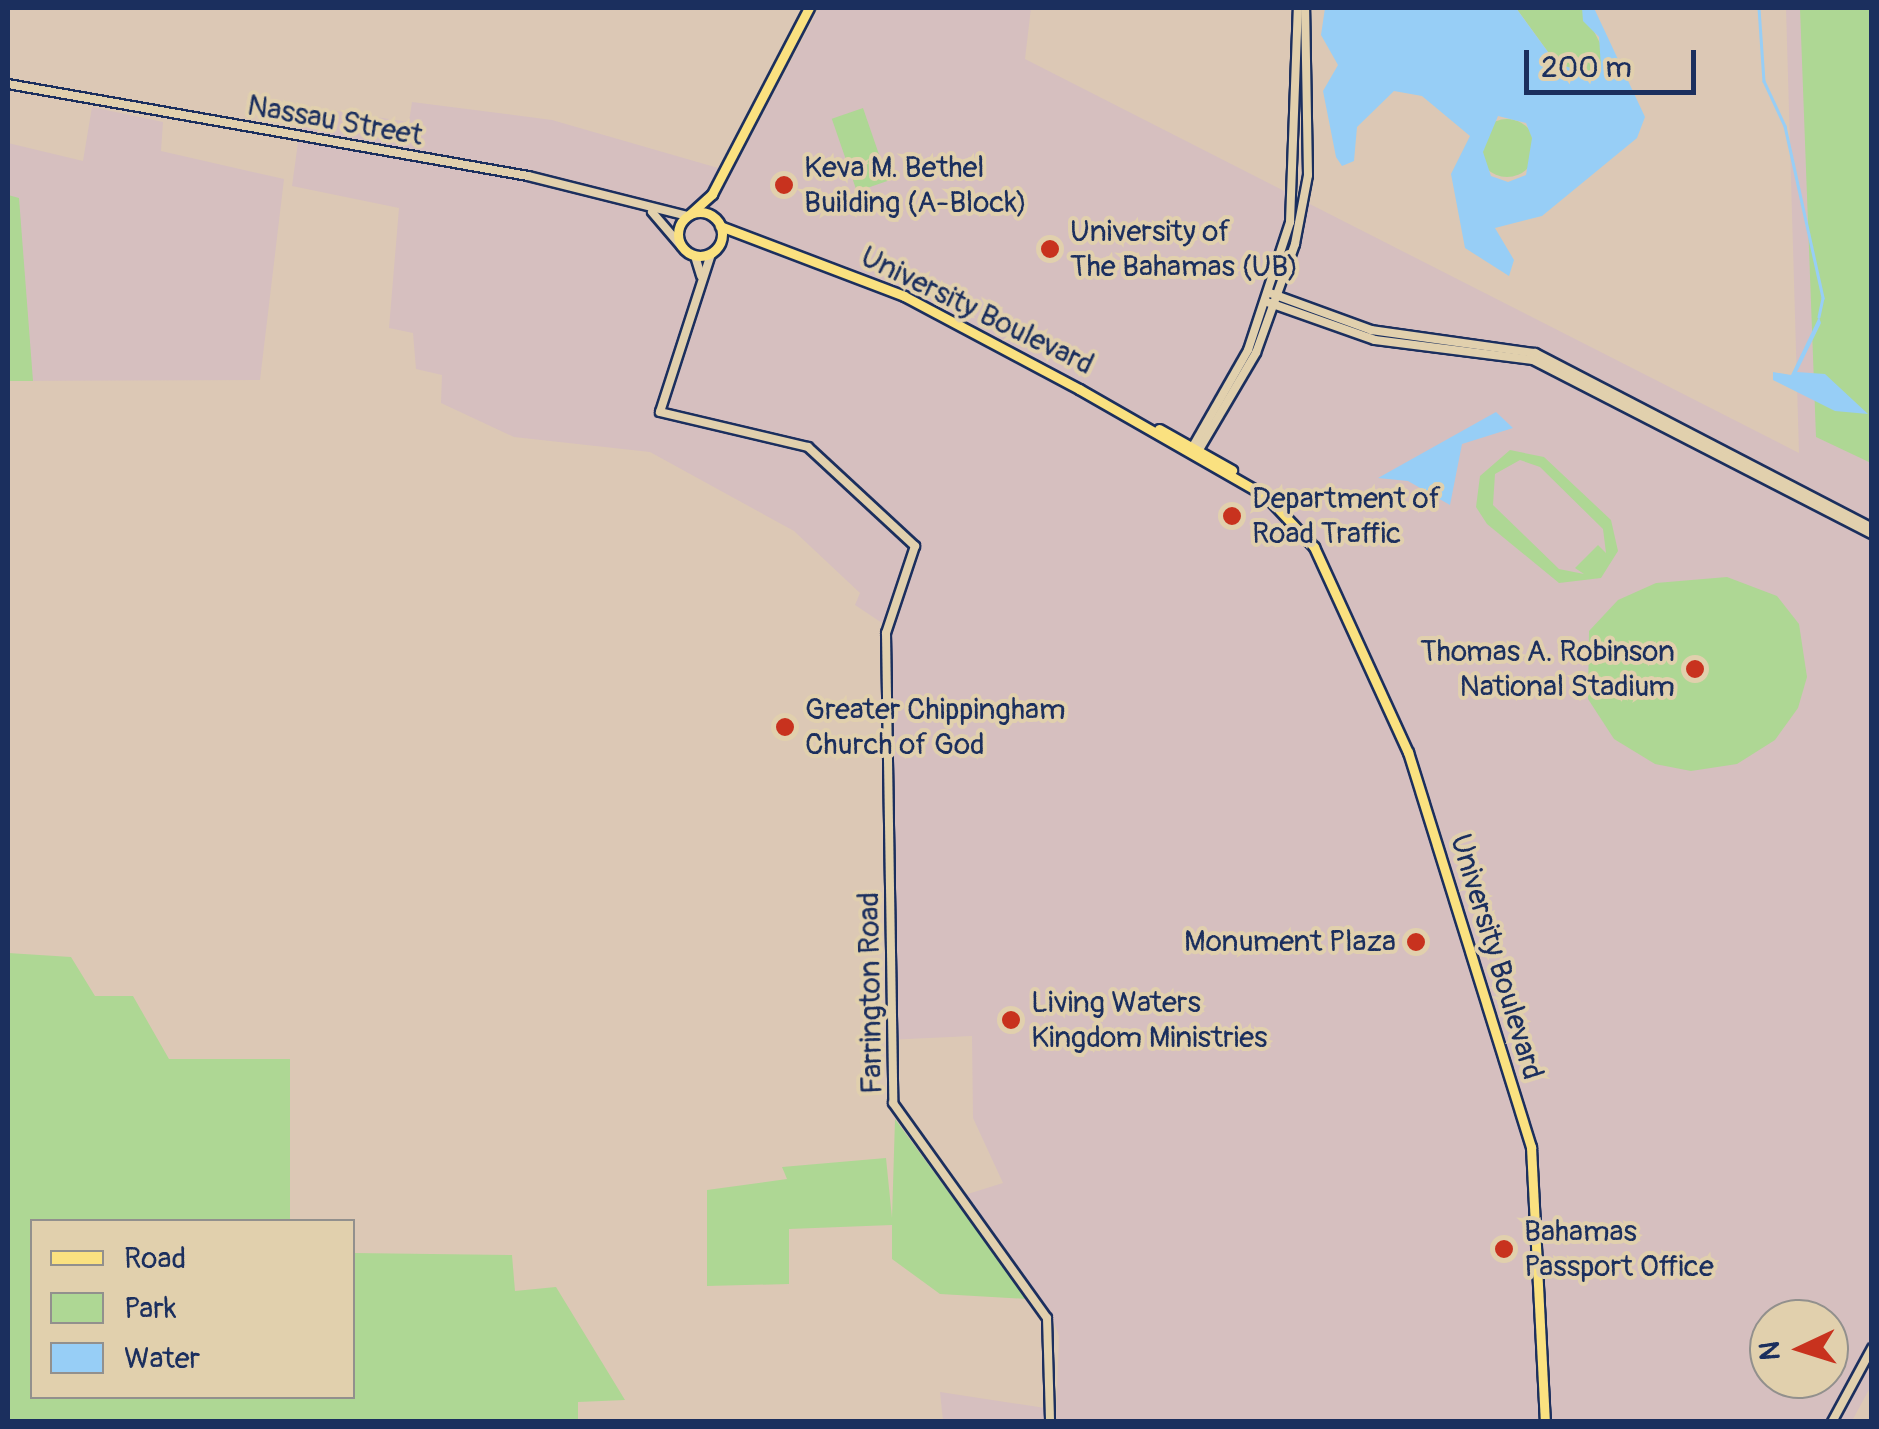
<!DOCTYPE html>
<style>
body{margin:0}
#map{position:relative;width:1879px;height:1429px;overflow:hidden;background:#dcc8b5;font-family:Pangolin,sans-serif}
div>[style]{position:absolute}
.built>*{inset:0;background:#d6bfbf}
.green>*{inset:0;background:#aed794;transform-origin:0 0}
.round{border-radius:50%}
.water>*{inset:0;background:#97cef6}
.stream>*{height:2.5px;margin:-1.25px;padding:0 1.25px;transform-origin:1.25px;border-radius:1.25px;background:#97cef6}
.roads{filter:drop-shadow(2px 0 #1b2f5e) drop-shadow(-2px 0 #1b2f5e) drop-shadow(0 2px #1b2f5e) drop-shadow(0 -2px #1b2f5e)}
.secondary>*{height:8px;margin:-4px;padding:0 4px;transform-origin:4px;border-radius:4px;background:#e1d0ad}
.primary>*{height:9px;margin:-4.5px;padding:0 4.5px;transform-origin:4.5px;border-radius:4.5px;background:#fae180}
.primary>.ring{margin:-4.5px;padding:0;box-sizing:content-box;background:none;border:9px solid #fae180;border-radius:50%}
.dots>*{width:28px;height:28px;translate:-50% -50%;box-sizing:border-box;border:5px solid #e1d0ad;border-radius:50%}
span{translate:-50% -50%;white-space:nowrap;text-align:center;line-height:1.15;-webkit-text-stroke:8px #e1d0ad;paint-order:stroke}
.street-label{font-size:30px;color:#1b2f5e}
.poi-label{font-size:30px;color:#1b2f5e}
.left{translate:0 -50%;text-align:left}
.right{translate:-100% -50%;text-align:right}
.frame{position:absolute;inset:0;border:10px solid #1b2f5e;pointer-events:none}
.legend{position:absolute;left:30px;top:1219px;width:325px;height:180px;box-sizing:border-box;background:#e1d0ad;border:2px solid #92908d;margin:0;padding:12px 18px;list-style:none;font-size:30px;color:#1b2f5e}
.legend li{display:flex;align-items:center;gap:20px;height:50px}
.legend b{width:50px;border:2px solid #92908d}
.north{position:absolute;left:1749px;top:1299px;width:100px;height:100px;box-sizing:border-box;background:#e1d0ad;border:2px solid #92908d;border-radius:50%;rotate:266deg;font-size:28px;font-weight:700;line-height:40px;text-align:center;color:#1b2f5e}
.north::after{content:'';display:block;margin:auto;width:35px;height:45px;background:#c8321e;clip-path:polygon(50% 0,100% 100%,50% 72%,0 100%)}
.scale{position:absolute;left:1524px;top:50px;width:172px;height:45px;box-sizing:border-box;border:5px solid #1b2f5e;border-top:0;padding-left:12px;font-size:30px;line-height:35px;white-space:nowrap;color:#1b2f5e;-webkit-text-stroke:8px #e1d0ad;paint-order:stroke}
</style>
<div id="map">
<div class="built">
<div style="clip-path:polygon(evenodd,819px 8px,1031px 8px,1025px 59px,1799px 453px,1786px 8px,1871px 8px,1872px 1384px,1852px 1421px,1056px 1421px,1059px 1336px,1049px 1310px,958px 1197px,1003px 1183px,973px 1118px,972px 1036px,886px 1040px,882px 623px,855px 605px,860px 593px,794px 531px,650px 452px,514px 437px,441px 403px,442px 375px,416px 369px,413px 333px,389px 328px,399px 208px,292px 186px,303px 106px,409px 122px,412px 102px,552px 120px,732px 172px,819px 8px,1769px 1319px,1829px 1319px,1829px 1379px,1769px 1379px,1769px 1319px)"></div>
<div style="clip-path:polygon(92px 107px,163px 122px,161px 151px,284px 179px,260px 380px,8px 381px,8px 143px,83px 161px)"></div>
<div style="clip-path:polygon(940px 1392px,1045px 1408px,1044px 1421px,943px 1421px)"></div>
</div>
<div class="green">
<div style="clip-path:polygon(1516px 8px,1582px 8px,1603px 49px,1601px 68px,1588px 74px,1556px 63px)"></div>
<div style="clip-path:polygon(1800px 8px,1871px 8px,1871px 463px,1816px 437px)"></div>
<div style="left:863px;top:108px;width:77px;height:33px;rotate:71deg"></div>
<div class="round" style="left:1478px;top:119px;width:58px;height:58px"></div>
<div style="clip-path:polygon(8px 195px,19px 198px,33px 381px,8px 381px)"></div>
<div style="clip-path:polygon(evenodd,1510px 450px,1544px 457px,1611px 520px,1618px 551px,1601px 578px,1559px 583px,1487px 524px,1476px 507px,1480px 476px,1510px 450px,1520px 460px,1540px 467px,1603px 529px,1606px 553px,1598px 545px,1575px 568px,1584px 574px,1559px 569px,1493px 505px,1495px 474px,1520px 460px)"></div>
<div style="clip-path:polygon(1727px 577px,1777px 596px,1799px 624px,1807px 677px,1798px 708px,1775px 740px,1737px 764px,1691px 771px,1655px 764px,1614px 739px,1588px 699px,1589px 631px,1618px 600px,1656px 583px)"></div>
<div style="clip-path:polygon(8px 953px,71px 957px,95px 996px,133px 996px,169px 1059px,290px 1059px,290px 1221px,32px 1222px,32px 1396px,352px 1396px,353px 1253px,512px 1255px,515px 1291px,556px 1287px,625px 1400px,578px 1402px,578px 1422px,8px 1421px)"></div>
<div style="clip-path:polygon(895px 1119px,1027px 1299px,940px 1294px,892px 1259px,892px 1225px,789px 1229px,789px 1284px,707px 1286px,707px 1190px,787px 1179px,782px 1167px,886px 1158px,892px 1218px)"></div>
</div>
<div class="water">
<div style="clip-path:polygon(evenodd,1325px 8px,1516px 8px,1556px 63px,1588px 74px,1601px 67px,1599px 37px,1583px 21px,1582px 8px,1594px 8px,1645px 117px,1637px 138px,1542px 216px,1495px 228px,1514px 260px,1509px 276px,1465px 248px,1451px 174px,1470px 136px,1422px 96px,1394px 91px,1357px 127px,1354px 161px,1342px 166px,1336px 157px,1323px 91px,1338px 65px,1321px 35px,1325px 8px,1498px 116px,1526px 123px,1532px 138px,1526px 175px,1508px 182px,1491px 176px,1483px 152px,1498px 116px)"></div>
<div style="clip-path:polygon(1819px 317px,1821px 323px,1797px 372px,1825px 374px,1868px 414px,1835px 411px,1773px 380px,1773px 372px,1791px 375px)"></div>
<div style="clip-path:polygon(1496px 412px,1513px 428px,1462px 444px,1450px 505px,1408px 481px,1378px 478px)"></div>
</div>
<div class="stream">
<div style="left:1759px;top:8px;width:73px;rotate:86.1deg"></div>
<div style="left:1764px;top:81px;width:50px;rotate:65deg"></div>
<div style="left:1785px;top:126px;width:176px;rotate:77.5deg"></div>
<div style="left:1823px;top:298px;width:19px;rotate:102deg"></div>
</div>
<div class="roads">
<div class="secondary">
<div style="left:8px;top:84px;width:528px;rotate:10.03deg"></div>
<div style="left:528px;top:176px;width:164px;rotate:14.1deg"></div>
<div style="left:652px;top:212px;width:45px;rotate:49.5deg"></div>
<div style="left:711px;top:254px;width:166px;rotate:107.9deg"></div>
<div style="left:660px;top:412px;width:152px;rotate:13.3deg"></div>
<div style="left:808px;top:447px;width:146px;rotate:42.8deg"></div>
<div style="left:915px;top:546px;width:92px;rotate:108.4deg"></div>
<div style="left:886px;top:633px;width:470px;rotate:89.1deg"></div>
<div style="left:893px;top:1103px;width:264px;rotate:54.4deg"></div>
<div style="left:1047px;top:1318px;width:104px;rotate:88.3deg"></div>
<div style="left:695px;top:256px;width:21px;rotate:73deg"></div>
<div style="left:1270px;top:293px;width:108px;rotate:20.1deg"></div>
<div style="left:1371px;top:330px;width:166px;rotate:8deg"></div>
<div style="left:1535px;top:353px;width:380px;rotate:27.4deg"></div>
<div style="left:1267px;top:302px;width:114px;rotate:19.4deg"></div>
<div style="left:1375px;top:340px;width:159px;rotate:7.2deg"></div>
<div style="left:1533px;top:360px;width:381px;rotate:27.2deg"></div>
<div style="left:1191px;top:450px;width:115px;rotate:-60.3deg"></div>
<div style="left:1248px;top:350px;width:135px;rotate:-71.8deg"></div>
<div style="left:1290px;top:222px;width:214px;rotate:-87.9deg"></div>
<div style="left:1197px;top:453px;width:116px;rotate:-59.5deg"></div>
<div style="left:1256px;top:353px;width:116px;rotate:-70.3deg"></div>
<div style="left:1295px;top:244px;width:70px;rotate:-79.3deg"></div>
<div style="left:1308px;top:175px;width:167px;rotate:-91deg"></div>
<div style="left:1832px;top:1422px;width:84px;rotate:-61.6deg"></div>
</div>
<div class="primary">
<div class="ring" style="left:678px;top:212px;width:35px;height:35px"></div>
<div style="left:690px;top:214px;width:30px;rotate:-42deg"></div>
<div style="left:712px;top:194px;width:210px;rotate:-62.5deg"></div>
<div style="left:720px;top:226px;width:197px;rotate:20.8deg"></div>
<div style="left:904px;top:296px;width:198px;rotate:28deg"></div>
<div style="left:1079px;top:389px;width:215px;rotate:29.8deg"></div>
<div style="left:1266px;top:496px;width:70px;rotate:46.7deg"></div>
<div style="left:1314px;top:547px;width:226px;rotate:65.4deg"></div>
<div style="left:1408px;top:752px;width:414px;rotate:72.7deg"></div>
<div style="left:1531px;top:1147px;width:275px;rotate:87.1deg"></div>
<div style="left:1159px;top:429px;width:84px;rotate:29.3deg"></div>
</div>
</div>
<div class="dots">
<div style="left:784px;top:185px;background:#c8321e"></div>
<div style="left:1050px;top:249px;background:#c8321e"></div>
<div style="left:1232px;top:516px;background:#c8321e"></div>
<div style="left:1695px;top:669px;background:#c8321e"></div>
<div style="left:785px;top:727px;background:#c8321e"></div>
<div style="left:1416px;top:942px;background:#c8321e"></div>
<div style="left:1011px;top:1020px;background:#c8321e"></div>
<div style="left:1504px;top:1249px;background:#c8321e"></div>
</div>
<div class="street-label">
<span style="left:335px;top:121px;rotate:10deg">Nassau Street</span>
<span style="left:977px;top:311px;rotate:26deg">University Boulevard</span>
<span style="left:1496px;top:957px;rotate:73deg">University Boulevard</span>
<span style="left:871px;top:993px;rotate:-91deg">Farrington Road</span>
</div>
<div class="poi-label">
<span class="left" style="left:804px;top:185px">Keva M. Bethel<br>Building (A-Block)</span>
<span class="left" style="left:1070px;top:249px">University of<br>The Bahamas (UB)</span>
<span class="left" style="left:1252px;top:516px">Department of<br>Road Traffic</span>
<span class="right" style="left:1675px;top:669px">Thomas A. Robinson<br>National Stadium</span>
<span class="left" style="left:805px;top:727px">Greater Chippingham<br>Church of God</span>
<span class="right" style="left:1396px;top:942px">Monument Plaza</span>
<span class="left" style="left:1031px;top:1020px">Living Waters<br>Kingdom Ministries</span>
<span class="left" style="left:1524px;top:1249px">Bahamas<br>Passport Office</span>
</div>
<div class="frame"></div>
<ul class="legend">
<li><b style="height:12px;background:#fae180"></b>Road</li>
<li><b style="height:28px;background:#aed794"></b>Park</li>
<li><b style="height:28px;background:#97cef6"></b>Water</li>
</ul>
<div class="north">N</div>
<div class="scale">200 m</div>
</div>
